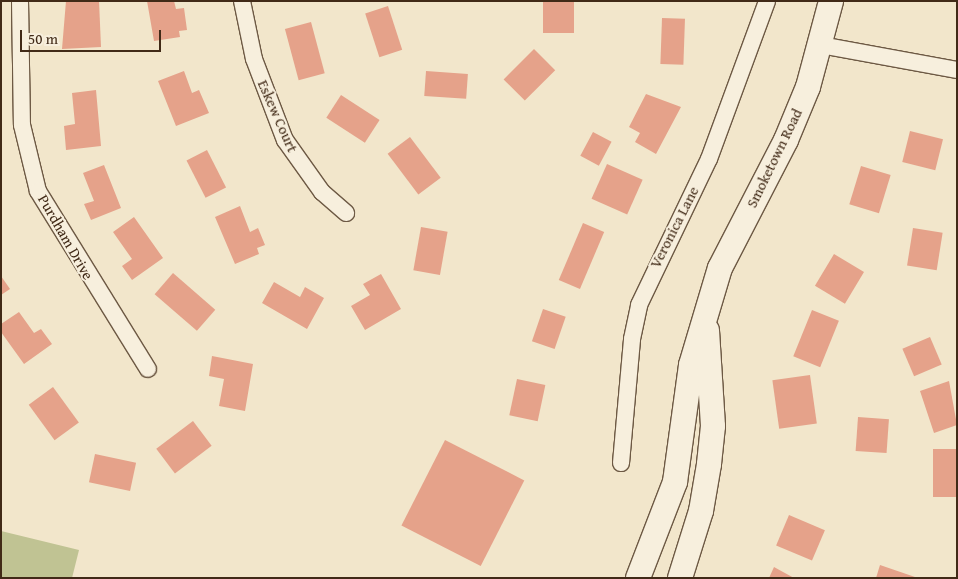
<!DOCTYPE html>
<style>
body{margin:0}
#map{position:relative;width:958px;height:579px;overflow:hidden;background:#f2e6cb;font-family:"Gentium Book Plus",serif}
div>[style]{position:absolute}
.green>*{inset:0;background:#c0c393}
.building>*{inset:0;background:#e5a28a;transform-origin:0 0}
.roads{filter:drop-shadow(1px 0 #6d5944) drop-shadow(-1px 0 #6d5944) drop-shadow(0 1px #6d5944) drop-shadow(0 -1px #6d5944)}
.street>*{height:16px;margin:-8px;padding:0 8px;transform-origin:8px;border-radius:8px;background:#f7efdd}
.secondary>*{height:24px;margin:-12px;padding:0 12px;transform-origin:12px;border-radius:12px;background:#f7efdd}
span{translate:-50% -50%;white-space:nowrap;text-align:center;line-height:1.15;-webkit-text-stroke:4px #f7efdd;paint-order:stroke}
.street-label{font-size:15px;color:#412a17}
.frame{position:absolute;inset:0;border:2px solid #412a17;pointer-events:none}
.scale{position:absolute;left:20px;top:30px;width:141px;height:22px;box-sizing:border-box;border:2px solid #412a17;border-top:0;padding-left:6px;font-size:15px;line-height:18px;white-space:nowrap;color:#412a17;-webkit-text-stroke:4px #f7efdd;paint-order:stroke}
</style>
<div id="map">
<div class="green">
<div style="clip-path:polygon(1px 531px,79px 550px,72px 578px,1px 578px)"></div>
</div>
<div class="building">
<div style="clip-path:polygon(66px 1px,99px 1px,101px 47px,62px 49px)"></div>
<div style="clip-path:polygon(147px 1px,174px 1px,176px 9px,184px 8px,187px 30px,179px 31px,180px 37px,154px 41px)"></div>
<div style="left:543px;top:1px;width:31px;height:32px"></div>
<div style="left:388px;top:6px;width:46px;height:24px;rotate:72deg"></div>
<div style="left:662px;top:18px;width:23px;height:46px;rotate:2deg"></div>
<div style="left:311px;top:22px;width:53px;height:27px;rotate:75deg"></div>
<div style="left:534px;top:49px;width:30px;height:43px;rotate:45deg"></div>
<div style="clip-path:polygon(184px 71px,192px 93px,199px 90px,209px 113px,176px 126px,158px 81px)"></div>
<div style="left:426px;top:71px;width:42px;height:25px;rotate:4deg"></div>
<div style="clip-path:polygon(96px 90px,101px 146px,66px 150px,64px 126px,75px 124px,72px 93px)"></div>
<div style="clip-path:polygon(646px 94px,681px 107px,656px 154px,635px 142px,640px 133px,629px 127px)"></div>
<div style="left:341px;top:95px;width:46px;height:27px;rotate:33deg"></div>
<div style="left:910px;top:131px;width:34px;height:32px;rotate:14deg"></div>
<div style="left:593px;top:132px;width:21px;height:27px;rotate:28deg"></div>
<div style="left:410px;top:137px;width:51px;height:28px;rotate:53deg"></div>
<div style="left:207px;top:150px;width:42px;height:23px;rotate:63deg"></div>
<div style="left:607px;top:164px;width:39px;height:38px;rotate:24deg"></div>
<div style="clip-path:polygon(104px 165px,121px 208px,91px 220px,84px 204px,94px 201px,83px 173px)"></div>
<div style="left:861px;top:166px;width:31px;height:40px;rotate:17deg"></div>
<div style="clip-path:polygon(240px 206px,250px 232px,258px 228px,265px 245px,257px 248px,259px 254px,235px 264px,215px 217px)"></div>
<div style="clip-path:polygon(134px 217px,163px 258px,132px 280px,122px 266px,132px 259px,113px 232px)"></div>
<div style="left:583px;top:223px;width:23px;height:62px;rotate:23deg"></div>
<div style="left:421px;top:227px;width:27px;height:44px;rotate:10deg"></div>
<div style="left:913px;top:228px;width:30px;height:38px;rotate:9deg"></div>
<div style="left:834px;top:254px;width:35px;height:37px;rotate:31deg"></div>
<div style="left:173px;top:273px;width:56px;height:28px;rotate:41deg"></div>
<div style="clip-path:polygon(381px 274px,401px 309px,365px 330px,351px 306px,370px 295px,363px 284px)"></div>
<div style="clip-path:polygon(1px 276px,10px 289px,1px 295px)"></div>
<div style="clip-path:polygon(274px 282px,300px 297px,305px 287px,324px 298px,307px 329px,262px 303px)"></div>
<div style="left:543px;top:309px;width:24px;height:34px;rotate:19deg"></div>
<div style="left:812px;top:310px;width:29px;height:50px;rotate:22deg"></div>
<div style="clip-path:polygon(19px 312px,34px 333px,41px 329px,52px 344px,24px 364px,1px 332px,1px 324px)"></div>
<div style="left:930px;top:337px;width:30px;height:30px;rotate:67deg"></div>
<div style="clip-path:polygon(212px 356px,253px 364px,245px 411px,219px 406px,224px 379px,209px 376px)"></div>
<div style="left:810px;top:375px;width:49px;height:38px;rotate:82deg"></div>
<div style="left:517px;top:379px;width:29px;height:37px;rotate:12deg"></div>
<div style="clip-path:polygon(949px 381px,957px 425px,934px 433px,920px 391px)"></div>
<div style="left:53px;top:387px;width:44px;height:30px;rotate:54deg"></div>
<div style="left:858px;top:417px;width:31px;height:34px;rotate:4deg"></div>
<div style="left:193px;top:421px;width:31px;height:46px;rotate:53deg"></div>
<div style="left:445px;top:440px;width:89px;height:96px;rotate:27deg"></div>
<div style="left:957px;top:449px;width:48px;height:24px;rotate:90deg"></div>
<div style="left:95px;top:454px;width:42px;height:29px;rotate:12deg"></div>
<div style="left:789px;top:515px;width:39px;height:33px;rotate:23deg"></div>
<div style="clip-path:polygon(880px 565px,915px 577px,915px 578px,876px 578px)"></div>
<div style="clip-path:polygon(774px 567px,794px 578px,769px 578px)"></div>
</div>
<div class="roads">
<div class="street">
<div style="left:20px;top:1px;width:124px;rotate:89.1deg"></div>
<div style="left:22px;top:125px;width:68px;rotate:76.4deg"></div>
<div style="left:38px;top:191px;width:209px;rotate:58.3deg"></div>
<div style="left:242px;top:1px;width:59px;rotate:78.3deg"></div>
<div style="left:254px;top:59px;width:87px;rotate:69.1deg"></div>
<div style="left:285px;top:140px;width:64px;rotate:54.6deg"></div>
<div style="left:322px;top:192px;width:32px;rotate:41deg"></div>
<div style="left:821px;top:45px;width:138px;rotate:10.4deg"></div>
<div style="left:621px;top:463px;width:124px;rotate:-84.9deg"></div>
<div style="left:632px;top:339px;width:35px;rotate:-78deg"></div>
<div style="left:639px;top:305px;width:162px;rotate:-64.4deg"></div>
<div style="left:709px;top:159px;width:168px;rotate:-69.8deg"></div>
</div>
<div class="secondary">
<div style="left:638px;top:578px;width:103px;rotate:-68.9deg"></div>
<div style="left:675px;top:482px;width:118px;rotate:-82.2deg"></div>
<div style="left:691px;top:365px;width:101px;rotate:-73.4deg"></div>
<div style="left:720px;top:268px;width:144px;rotate:-62.7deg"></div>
<div style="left:786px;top:140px;width:57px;rotate:-67.5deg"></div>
<div style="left:808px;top:87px;width:89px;rotate:-75deg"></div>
<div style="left:680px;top:578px;width:70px;rotate:-72.6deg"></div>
<div style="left:701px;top:511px;width:48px;rotate:-80.3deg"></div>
<div style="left:709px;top:464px;width:38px;rotate:-84deg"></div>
<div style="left:713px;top:426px;width:96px;rotate:-93.6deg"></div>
</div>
</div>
<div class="street-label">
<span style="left:278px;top:116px;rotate:66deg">Eskew Court</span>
<span style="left:774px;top:158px;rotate:-64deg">Smoketown Road</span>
<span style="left:674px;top:227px;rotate:-63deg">Veronica Lane</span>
<span style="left:66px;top:237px;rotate:60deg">Purdham Drive</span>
</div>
<div class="frame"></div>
<div class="scale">50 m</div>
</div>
